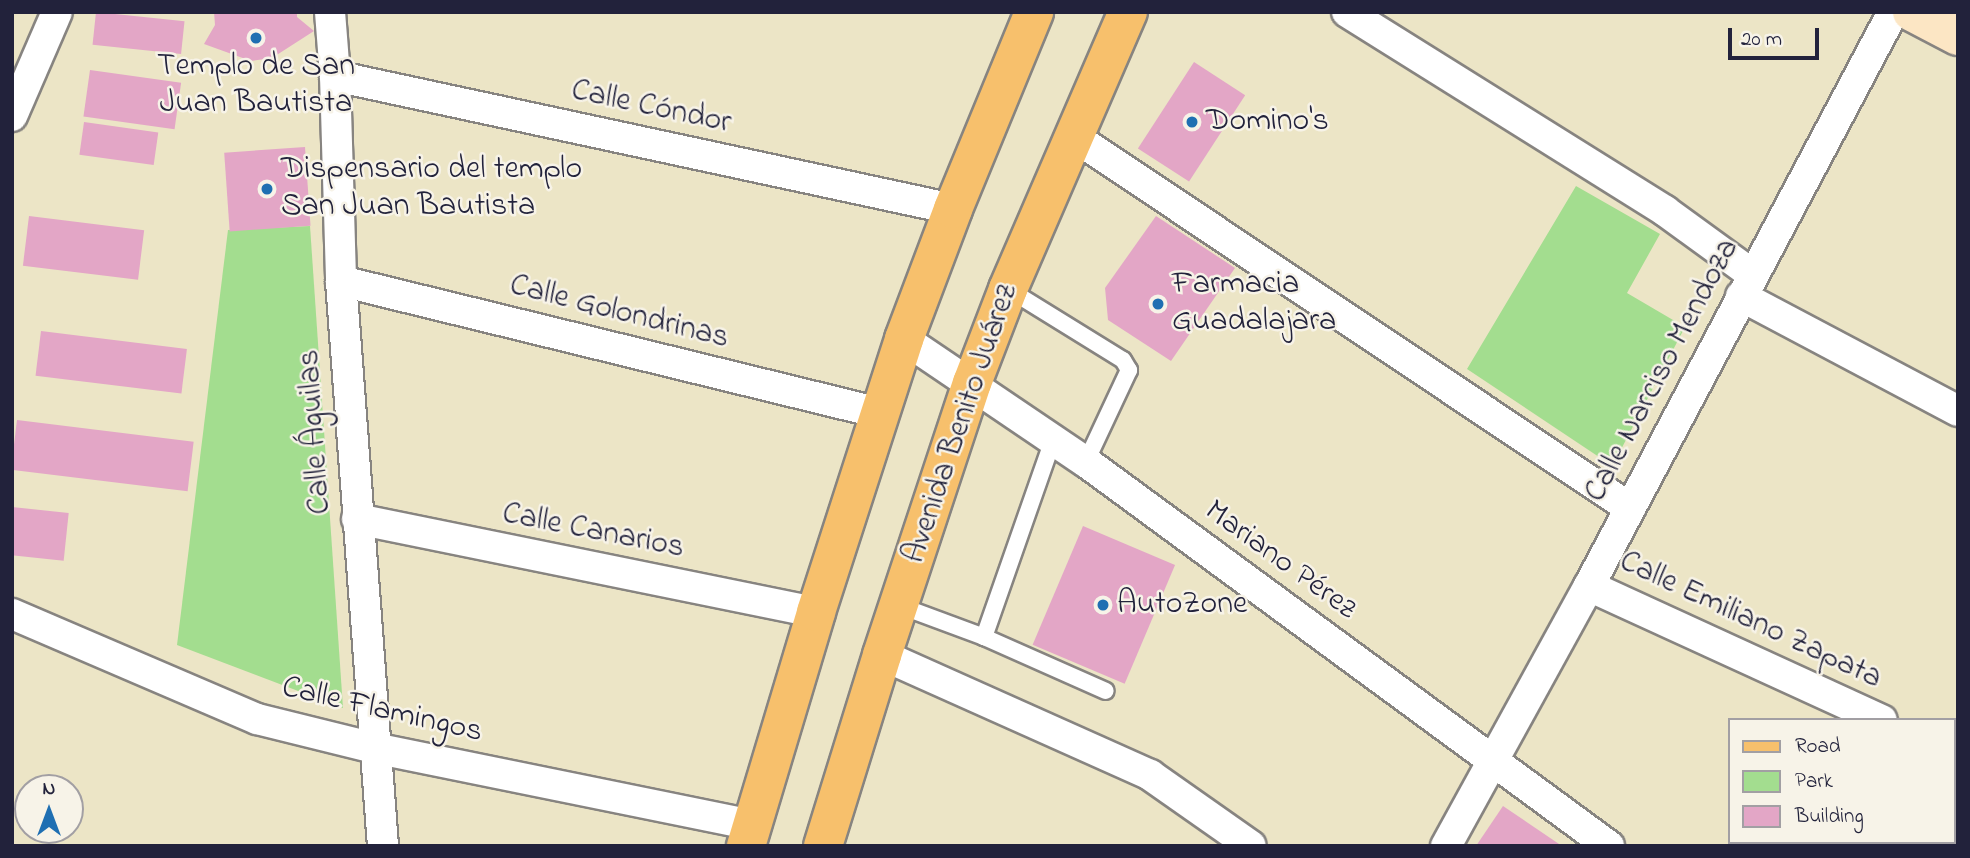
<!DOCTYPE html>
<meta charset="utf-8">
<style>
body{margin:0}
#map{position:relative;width:1970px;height:858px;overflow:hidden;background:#ece5c6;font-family:"Indie Flower",sans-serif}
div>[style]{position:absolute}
.green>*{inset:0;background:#a3dd8f}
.building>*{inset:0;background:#e3a6c6;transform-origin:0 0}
.roads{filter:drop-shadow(2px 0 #878480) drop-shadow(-2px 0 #878480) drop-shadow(0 2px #878480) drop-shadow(0 -2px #878480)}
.lane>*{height:16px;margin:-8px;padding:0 8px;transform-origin:8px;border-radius:8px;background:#fff}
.street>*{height:30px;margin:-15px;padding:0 15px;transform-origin:15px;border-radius:15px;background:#fff}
.secondary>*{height:38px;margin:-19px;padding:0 19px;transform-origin:19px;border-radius:19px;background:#fce6c4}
.primary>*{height:38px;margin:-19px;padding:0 19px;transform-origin:19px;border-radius:19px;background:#f7c06c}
.dots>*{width:19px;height:19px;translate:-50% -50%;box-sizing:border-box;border:4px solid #f7f3e8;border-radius:50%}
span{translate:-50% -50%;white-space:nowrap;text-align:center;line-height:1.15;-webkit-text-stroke:5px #f7f3e8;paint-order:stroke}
.poi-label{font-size:32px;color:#22223b}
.left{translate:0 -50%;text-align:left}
.street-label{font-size:32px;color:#22223b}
.frame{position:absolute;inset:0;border:14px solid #22223b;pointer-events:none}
.legend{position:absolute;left:1728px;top:718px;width:228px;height:126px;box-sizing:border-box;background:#f7f3e8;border:2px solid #a29fa3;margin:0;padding:9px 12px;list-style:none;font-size:21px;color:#22223b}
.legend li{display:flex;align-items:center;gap:14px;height:35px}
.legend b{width:35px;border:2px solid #a29fa3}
.north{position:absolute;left:14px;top:774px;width:70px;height:70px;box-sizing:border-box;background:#f7f3e8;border:2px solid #a29fa3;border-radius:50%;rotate:0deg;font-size:19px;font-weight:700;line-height:28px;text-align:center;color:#22223b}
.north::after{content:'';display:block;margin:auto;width:24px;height:32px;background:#1f6fb2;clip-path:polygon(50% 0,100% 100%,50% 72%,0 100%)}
.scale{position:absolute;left:1728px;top:28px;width:91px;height:32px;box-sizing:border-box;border:4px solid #22223b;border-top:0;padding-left:9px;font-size:21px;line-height:24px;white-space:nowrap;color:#22223b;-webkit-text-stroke:5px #f7f3e8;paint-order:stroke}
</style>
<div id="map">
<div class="green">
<div style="clip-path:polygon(1576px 186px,1660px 234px,1627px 293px,1685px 327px,1616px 459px,1605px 461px,1467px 369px)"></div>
<div style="clip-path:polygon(310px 226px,343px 708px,177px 645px,228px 230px)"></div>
</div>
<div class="building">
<div style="left:96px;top:12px;width:89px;height:33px;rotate:6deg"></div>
<div style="clip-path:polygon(214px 12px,297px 12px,297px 17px,314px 31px,272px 58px,251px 61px,204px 44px,215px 25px)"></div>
<div style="left:1194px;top:62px;width:61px;height:103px;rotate:33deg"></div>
<div style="left:90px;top:70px;width:92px;height:47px;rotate:8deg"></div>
<div style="left:84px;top:122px;width:75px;height:33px;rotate:8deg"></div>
<div style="left:305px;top:147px;width:79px;height:81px;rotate:86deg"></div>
<div style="left:29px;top:216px;width:116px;height:50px;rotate:7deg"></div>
<div style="clip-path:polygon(1156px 216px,1235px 268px,1171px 361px,1108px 320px,1105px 288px)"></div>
<div style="left:41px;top:331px;width:147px;height:45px;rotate:7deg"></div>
<div style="left:17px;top:420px;width:178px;height:50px;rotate:7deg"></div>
<div style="left:12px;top:507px;width:57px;height:48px;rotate:6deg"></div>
<div style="left:1083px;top:526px;width:100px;height:129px;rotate:23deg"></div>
<div style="clip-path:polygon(1503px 806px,1562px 846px,1476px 846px)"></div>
</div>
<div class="roads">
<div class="lane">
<div style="left:1008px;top:289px;width:135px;rotate:31.7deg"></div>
<div style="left:1123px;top:360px;width:12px;rotate:59deg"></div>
<div style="left:1129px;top:370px;width:102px;rotate:115.1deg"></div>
<div style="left:1053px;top:440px;width:209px;rotate:109.3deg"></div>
<div style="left:984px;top:637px;width:133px;rotate:23.9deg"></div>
<div style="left:898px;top:605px;width:92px;rotate:20.4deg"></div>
</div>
<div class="street">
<div style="left:330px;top:12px;width:64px;rotate:85.5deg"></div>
<div style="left:335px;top:76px;width:205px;rotate:88.3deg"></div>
<div style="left:341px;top:281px;width:567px;rotate:85.75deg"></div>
<div style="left:1347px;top:12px;width:375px;rotate:32deg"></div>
<div style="left:1665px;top:211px;width:109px;rotate:36deg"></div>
<div style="left:335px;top:76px;width:632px;rotate:12.15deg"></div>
<div style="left:12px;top:116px;width:113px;rotate:-66.6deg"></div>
<div style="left:1073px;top:136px;width:670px;rotate:33.74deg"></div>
<div style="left:341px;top:281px;width:555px;rotate:13.76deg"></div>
<div style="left:1741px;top:296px;width:246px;rotate:27.9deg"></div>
<div style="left:904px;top:339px;width:220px;rotate:34.1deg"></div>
<div style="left:1086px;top:462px;width:649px;rotate:36.29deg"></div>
<div style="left:357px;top:519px;width:468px;rotate:11.5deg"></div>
<div style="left:1589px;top:586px;width:322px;rotate:24.6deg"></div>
<div style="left:12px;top:614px;width:267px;rotate:23.2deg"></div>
<div style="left:257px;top:719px;width:121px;rotate:13.9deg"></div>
<div style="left:374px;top:748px;width:387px;rotate:11.5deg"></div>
<div style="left:882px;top:655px;width:294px;rotate:24.1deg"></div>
<div style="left:1150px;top:775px;width:123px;rotate:35.1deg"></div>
<div style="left:1954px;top:753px;width:4px;rotate:14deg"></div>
<div style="left:1446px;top:846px;width:297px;rotate:-61.2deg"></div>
<div style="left:1589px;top:586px;width:650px;rotate:-62.09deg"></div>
</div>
<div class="secondary">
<div style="left:1912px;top:12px;width:52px;rotate:27.6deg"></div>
</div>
<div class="primary">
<div style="left:746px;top:846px;width:244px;rotate:-73.3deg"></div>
<div style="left:816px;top:612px;width:287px;rotate:-72.1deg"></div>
<div style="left:904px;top:339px;width:139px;rotate:-69.3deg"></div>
<div style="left:953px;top:209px;width:213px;rotate:-67.6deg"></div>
<div style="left:823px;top:846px;width:200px;rotate:-72.8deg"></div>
<div style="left:882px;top:655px;width:287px;rotate:-71.7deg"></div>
<div style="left:972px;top:383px;width:101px;rotate:-69deg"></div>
<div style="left:1008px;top:289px;width:302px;rotate:-66.6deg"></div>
</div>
</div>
<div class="dots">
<div style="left:256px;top:38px;background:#1f6fb2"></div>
<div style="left:1192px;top:122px;background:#1f6fb2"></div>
<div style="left:267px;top:189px;background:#1f6fb2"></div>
<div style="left:1158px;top:304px;background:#1f6fb2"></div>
<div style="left:1103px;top:605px;background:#1f6fb2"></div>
</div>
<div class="poi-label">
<span style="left:256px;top:86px">Templo de San<br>Juan Bautista</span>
<span class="left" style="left:1206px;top:122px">Domino's</span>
<span class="left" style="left:281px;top:189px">Dispensario del templo<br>San Juan Bautista</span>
<span class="left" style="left:1172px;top:304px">Farmacia<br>Guadalajara</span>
<span class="left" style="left:1117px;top:605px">AutoZone</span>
</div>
<div class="street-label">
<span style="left:651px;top:108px;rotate:12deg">Calle Cóndor</span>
<span style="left:619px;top:313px;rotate:14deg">Calle Golondrinas</span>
<span style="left:1663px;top:371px;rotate:-62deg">Calle Narciso Mendoza</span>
<span style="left:962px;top:424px;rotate:-71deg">Avenida Benito Juárez</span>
<span style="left:316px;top:432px;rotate:-94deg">Calle Águilas</span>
<span style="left:593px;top:532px;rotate:11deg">Calle Canarios</span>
<span style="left:1280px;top:561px;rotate:36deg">Mariano Pérez</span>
<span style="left:1750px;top:621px;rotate:25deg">Calle Emiliano Zapata</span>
<span style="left:382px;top:711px;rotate:13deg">Calle Flamingos</span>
</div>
<div class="frame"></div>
<ul class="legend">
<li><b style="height:9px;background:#f7c06c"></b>Road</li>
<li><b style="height:19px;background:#a3dd8f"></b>Park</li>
<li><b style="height:19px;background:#e3a6c6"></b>Building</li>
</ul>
<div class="north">N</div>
<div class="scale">20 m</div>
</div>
